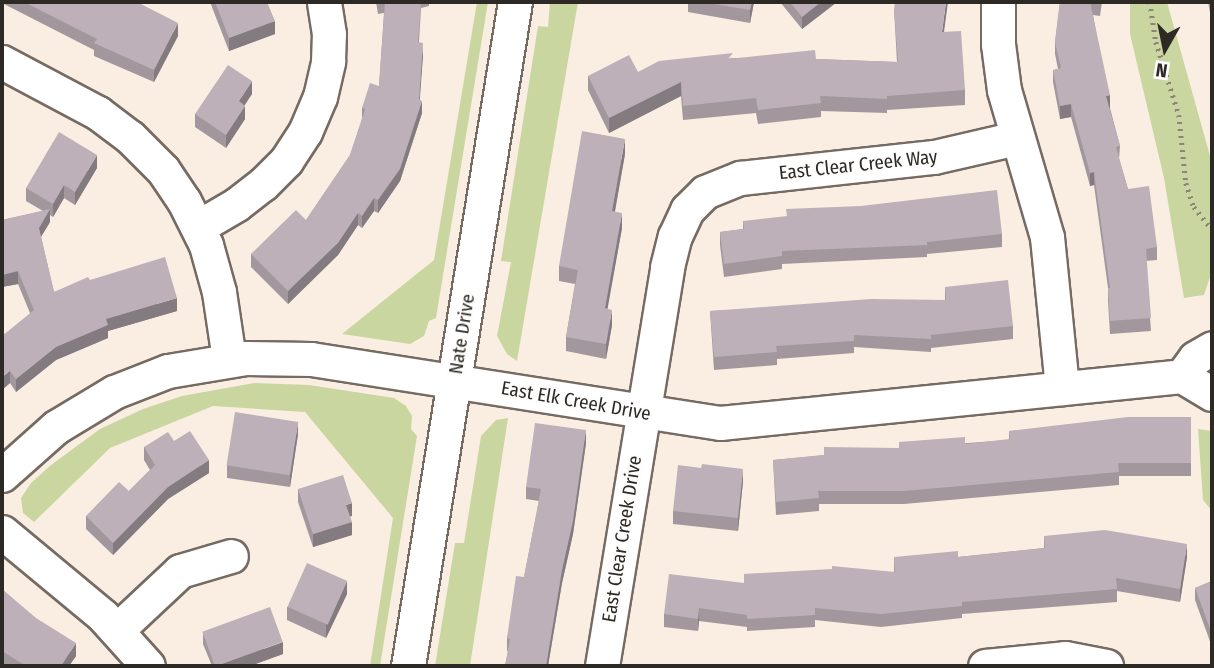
<!DOCTYPE html>
<style>
body{margin:0}
#map{position:relative;width:1214px;height:668px;overflow:hidden;background:#faeee3;font-family:"Fira Sans Condensed",sans-serif}
div>[style]{position:absolute}
.green>*{inset:0;background:#cad69f}
.path>*{height:4.5px;margin-top:-2.25px;transform-origin:0;background:repeating-linear-gradient(90deg,#8b837c 0 2px,transparent 0 7px)}
.roads{filter:drop-shadow(2px 0 #766b62) drop-shadow(-2px 0 #766b62) drop-shadow(0 2px #766b62) drop-shadow(0 -2px #766b62)}
.minor>*{height:33px;margin:-16.5px;padding:0 16.5px;transform-origin:16.5px;border-radius:16.5px;background:#fff}
.wall>*{inset:0;background:#a3979e}
.shaded-wall>*{inset:0;background:#847b81}
.building>*{inset:0;background:#bdb0b8;transform-origin:0 0}
span{translate:-50% -50%;white-space:nowrap;text-align:center;line-height:1.15;-webkit-text-stroke:5px #fdfdfd;paint-order:stroke}
.street-label{font-size:19px;color:#2d2925}
.frame{position:absolute;inset:0;border:4px solid #2d2925;pointer-events:none}
.north{position:absolute;left:1130px;top:14px;width:70px;height:70px;-webkit-text-stroke:5px #fdfdfd;paint-order:stroke;rotate:189deg;font-size:19px;font-weight:700;line-height:28px;text-align:center;color:#2d2925}
.north::after{content:'';display:block;margin:auto;width:24px;height:32px;background:#2d2925;clip-path:polygon(50% 0,100% 100%,50% 72%,0 100%)}
</style>
<div id="map">
<div class="green">
<div style="clip-path:polygon(477px 2px,488px 2px,436px 318px,429px 321px,424px 336px,410px 344px,342px 334px,434px 260px)"></div>
<div style="clip-path:polygon(550px 2px,578px 2px,517px 361px,507px 354px,497px 336px,511px 262px,501px 261px,538px 26px,548px 27px)"></div>
<div style="clip-path:polygon(1130px 2px,1167px 2px,1212px 163px,1212px 271px,1204px 295px,1184px 298px,1164px 178px,1130px 34px)"></div>
<div style="clip-path:polygon(254px 383px,309px 385px,394px 398px,406px 406px,412px 416px,411px 429px,417px 436px,380px 666px,370px 666px,393px 518px,305px 412px,213px 406px,110px 448px,34px 522px,23px 513px,21px 498px,31px 483px,51px 465px,100px 429px,143px 409px,182px 396px)"></div>
<div style="clip-path:polygon(508px 418px,470px 666px,435px 666px,455px 543px,464px 543px,481px 436px,496px 420px)"></div>
<div style="clip-path:polygon(1198px 429px,1212px 431px,1212px 511px,1203px 500px)"></div>
</div>
<div class="path">
<div style="left:1150px;top:2px;width:40px;rotate:81.5deg"></div>
<div style="left:1156px;top:42px;width:77px;rotate:72.5deg"></div>
<div style="left:1179px;top:115px;width:68px;rotate:84.1deg"></div>
<div style="left:1186px;top:183px;width:25px;rotate:72deg"></div>
<div style="left:1194px;top:207px;width:28px;rotate:51deg"></div>
</div>
<div class="roads">
<div class="minor">
<div style="left:998px;top:2px;width:42px;rotate:90deg"></div>
<div style="left:998px;top:44px;width:46px;rotate:82.6deg"></div>
<div style="left:1004px;top:90px;width:153px;rotate:73.7deg"></div>
<div style="left:1047px;top:237px;width:152px;rotate:84.3deg"></div>
<div style="left:2px;top:62px;width:109px;rotate:28deg"></div>
<div style="left:98px;top:113px;width:40px;rotate:37deg"></div>
<div style="left:130px;top:137px;width:47px;rotate:45deg"></div>
<div style="left:163px;top:170px;width:37px;rotate:56deg"></div>
<div style="left:184px;top:201px;width:49px;rotate:63.4deg"></div>
<div style="left:206px;top:245px;width:49px;rotate:74.5deg"></div>
<div style="left:219px;top:292px;width:68px;rotate:81.5deg"></div>
<div style="left:198px;top:227px;width:45px;rotate:-30.5deg"></div>
<div style="left:237px;top:204px;width:33px;rotate:-38deg"></div>
<div style="left:263px;top:184px;width:33px;rotate:-45deg"></div>
<div style="left:286px;top:161px;width:35px;rotate:-57deg"></div>
<div style="left:305px;top:132px;width:38px;rotate:-67deg"></div>
<div style="left:320px;top:97px;width:37px;rotate:-77deg"></div>
<div style="left:328px;top:61px;width:27px;rotate:-88deg"></div>
<div style="left:329px;top:34px;width:32px;rotate:-99deg"></div>
<div style="left:1182px;top:376px;width:22px;rotate:-54deg"></div>
<div style="left:1195px;top:358px;width:20px;rotate:-30deg"></div>
<div style="left:2px;top:475px;width:72px;rotate:-41.6deg"></div>
<div style="left:56px;top:427px;width:68px;rotate:-31.1deg"></div>
<div style="left:114px;top:392px;width:58px;rotate:-21.3deg"></div>
<div style="left:168px;top:371px;width:79px;rotate:-9.5deg"></div>
<div style="left:246px;top:358px;width:65px;rotate:0.9deg"></div>
<div style="left:311px;top:359px;width:414px;rotate:8.9deg"></div>
<div style="left:720px;top:423px;width:464px;rotate:-5.8deg"></div>
<div style="left:1182px;top:376px;width:35px;rotate:31deg"></div>
<div style="left:2px;top:532px;width:131px;rotate:39.7deg"></div>
<div style="left:103px;top:616px;width:67px;rotate:48deg"></div>
<div style="left:117px;top:630px;width:86px;rotate:-43.1deg"></div>
<div style="left:180px;top:571px;width:53px;rotate:-16.4deg"></div>
<div style="left:408px;top:666px;width:673px;rotate:-80.85deg"></div>
<div style="left:602px;top:666px;width:404px;rotate:-80.7deg"></div>
<div style="left:667px;top:267px;width:32px;rotate:-76deg"></div>
<div style="left:675px;top:236px;width:29px;rotate:-65deg"></div>
<div style="left:687px;top:210px;width:25px;rotate:-45deg"></div>
<div style="left:705px;top:192px;width:38px;rotate:-22deg"></div>
<div style="left:740px;top:178px;width:195px;rotate:-6.2deg"></div>
<div style="left:934px;top:157px;width:84px;rotate:-13deg"></div>
<div style="left:985px;top:666px;width:80px;rotate:-5.7deg"></div>
<div style="left:1065px;top:658px;width:42px;rotate:11deg"></div>
</div>
</div>
<div class="wall">
<div style="clip-path:polygon(2px 2px,137px 2px,178px 36px,154px 82px,94px 56px,94px 50px,2px 3px)"></div>
<div style="clip-path:polygon(210px 2px,267px 2px,275px 34px,229px 51px)"></div>
<div style="clip-path:polygon(376px 2px,429px 2px,429px 6px,421px 8px,419px 42px,423px 55px,419px 100px,422px 113px,400px 181px,378px 213px,374px 211px,362px 228px,358px 225px,338px 255px,288px 304px,251px 267px,251px 254px,306px 220px,350px 155px,362px 120px,362px 108px,379px 86px,384px 13px,378px 14px)"></div>
<div style="clip-path:polygon(688px 2px,754px 2px,750px 23px,688px 12px)"></div>
<div style="clip-path:polygon(780px 2px,837px 2px,802px 29px)"></div>
<div style="clip-path:polygon(1060px 2px,1102px 2px,1100px 16px,1093px 15px,1110px 108px,1120px 146px,1119px 159px,1128px 189px,1157px 247px,1157px 260px,1146px 261px,1151px 331px,1110px 334px,1108px 301px,1108px 288px,1094px 185px,1090px 186px,1071px 117px,1060px 119px,1053px 82px,1053px 70px,1058px 69px,1055px 54px,1055px 42px)"></div>
<div style="clip-path:polygon(1208px 2px,1212px 2px,1212px 23px)"></div>
<div style="clip-path:polygon(894px 9px,944px 32px,965px 90px,965px 105px,887px 110px,887px 113px,821px 111px,821px 117px,758px 124px,756px 113px,683px 120px,681px 96px,609px 133px,588px 90px,588px 76px,638px 72px,733px 58px,816px 59px,897px 62px)"></div>
<div style="clip-path:polygon(252px 94px,244px 105px,245px 119px,226px 148px,195px 127px,195px 114px)"></div>
<div style="clip-path:polygon(625px 154px,615px 212px,622px 228px,607px 309px,612px 325px,606px 359px,566px 351px,566px 337px,575px 284px,559px 281px,559px 266px)"></div>
<div style="clip-path:polygon(97px 168px,75px 205px,64px 198px,53px 217px,50px 215px,50px 222px,41px 237px,54px 292px,90px 280px,177px 311px,108px 331px,108px 338px,56px 360px,16px 392px,10px 383px,2px 390px,30px 313px,18px 284px,2px 287px,2px 220px,43px 211px,26px 201px,26px 188px)"></div>
<div style="clip-path:polygon(743px 221px,1002px 234px,1002px 247px,927px 254px,927px 257px,782px 264px,782px 269px,724px 277px,720px 245px,720px 232px,743px 229px)"></div>
<div style="clip-path:polygon(945px 287px,1013px 326px,1013px 339px,931px 348px,931px 352px,854px 347px,854px 353px,777px 359px,777px 365px,714px 370px,710px 311px,945px 300px)"></div>
<div style="clip-path:polygon(1191px 417px,1191px 476px,1119px 476px,1119px 485px,904px 504px,819px 504px,819px 511px,776px 515px,773px 460px,899px 448px,1009px 440px,1009px 431px)"></div>
<div style="clip-path:polygon(298px 434px,290px 487px,227px 478px,227px 465px)"></div>
<div style="clip-path:polygon(174px 441px,209px 473px,168px 499px,113px 555px,86px 529px,86px 516px,129px 491px,150px 470px,144px 460px,144px 447px)"></div>
<div style="clip-path:polygon(586px 443px,573px 534px,562px 583px,548px 666px,505px 666px,508px 651px,507px 651px,507px 638px,524px 577px,539px 501px,526px 499px,526px 487px)"></div>
<div style="clip-path:polygon(743px 481px,738px 531px,673px 524px,673px 511px)"></div>
<div style="clip-path:polygon(298px 489px,352px 516px,350px 516px,352px 535px,313px 547px,298px 502px)"></div>
<div style="clip-path:polygon(1044px 536px,1187px 557px,1180px 602px,1117px 591px,1117px 602px,962px 614px,962px 618px,881px 627px,815px 620px,815px 627px,747px 631px,747px 627px,699px 621px,698px 631px,664px 627px,664px 614px,744px 583px,744px 574px,894px 572px,894px 557px,958px 557px,1044px 548px)"></div>
<div style="clip-path:polygon(1212px 581px,1212px 647px,1195px 600px,1195px 588px)"></div>
<div style="clip-path:polygon(2px 589px,76px 656px,69px 666px,6px 666px,2px 663px)"></div>
<div style="clip-path:polygon(347px 594px,326px 638px,287px 620px,287px 607px)"></div>
<div style="clip-path:polygon(203px 632px,283px 654px,250px 666px,212px 666px,203px 644px)"></div>
</div>
<div class="shaded-wall">
<div style="clip-path:polygon(752px 2px,754px 2px,750px 23px,750px 10px)"></div>
<div style="clip-path:polygon(821px 2px,837px 2px,802px 29px,802px 17px)"></div>
<div style="clip-path:polygon(946px 2px,948px 2px,942px 47px,942px 32px)"></div>
<div style="clip-path:polygon(275px 21px,275px 34px,229px 51px,229px 38px)"></div>
<div style="clip-path:polygon(178px 23px,178px 36px,154px 82px,154px 70px)"></div>
<div style="clip-path:polygon(423px 43px,423px 55px,419px 112px,419px 99px)"></div>
<div style="clip-path:polygon(252px 81px,252px 94px,239px 114px,239px 101px)"></div>
<div style="clip-path:polygon(681px 82px,681px 96px,609px 133px,609px 118px)"></div>
<div style="clip-path:polygon(1110px 95px,1110px 108px,1106px 109px,1106px 96px)"></div>
<div style="clip-path:polygon(422px 101px,422px 113px,400px 181px,378px 213px,378px 200px)"></div>
<div style="clip-path:polygon(1071px 104px,1071px 117px,1060px 119px,1060px 106px)"></div>
<div style="clip-path:polygon(245px 106px,245px 119px,226px 148px,226px 135px)"></div>
<div style="clip-path:polygon(625px 139px,625px 154px,612px 226px,612px 211px)"></div>
<div style="clip-path:polygon(97px 155px,97px 168px,75px 205px,75px 192px)"></div>
<div style="clip-path:polygon(1094px 172px,1094px 185px,1090px 186px,1090px 173px)"></div>
<div style="clip-path:polygon(64px 185px,64px 198px,53px 217px,53px 204px)"></div>
<div style="clip-path:polygon(374px 198px,374px 211px,362px 228px,362px 216px)"></div>
<div style="clip-path:polygon(50px 209px,50px 222px,39px 240px,39px 228px)"></div>
<div style="clip-path:polygon(358px 213px,358px 225px,338px 255px,288px 304px,288px 291px)"></div>
<div style="clip-path:polygon(622px 213px,622px 228px,605px 323px,605px 308px)"></div>
<div style="clip-path:polygon(18px 271px,18px 284px,2px 287px,2px 275px)"></div>
<div style="clip-path:polygon(177px 298px,177px 311px,108px 331px,108px 338px,56px 360px,16px 392px,16px 379px,56px 347px,106px 319px)"></div>
<div style="clip-path:polygon(612px 310px,612px 325px,606px 359px,606px 344px)"></div>
<div style="clip-path:polygon(10px 371px,10px 383px,2px 390px,2px 377px)"></div>
<div style="clip-path:polygon(298px 422px,298px 434px,290px 487px,290px 475px)"></div>
<div style="clip-path:polygon(586px 430px,586px 443px,573px 534px,562px 583px,548px 666px,546px 666px,562px 570px)"></div>
<div style="clip-path:polygon(209px 460px,209px 473px,168px 499px,113px 555px,113px 543px,168px 487px)"></div>
<div style="clip-path:polygon(743px 469px,743px 481px,738px 531px,738px 518px)"></div>
<div style="clip-path:polygon(352px 503px,352px 516px,346px 518px,346px 505px)"></div>
<div style="clip-path:polygon(352px 522px,352px 535px,313px 547px,313px 534px)"></div>
<div style="clip-path:polygon(1187px 544px,1187px 557px,1180px 602px,1180px 589px)"></div>
<div style="clip-path:polygon(347px 581px,347px 594px,326px 638px,326px 625px)"></div>
<div style="clip-path:polygon(699px 608px,699px 621px,698px 631px,698px 619px)"></div>
<div style="clip-path:polygon(283px 642px,283px 654px,250px 666px,216px 666px)"></div>
<div style="clip-path:polygon(76px 643px,76px 656px,69px 666px,61px 666px)"></div>
</div>
<div class="building">
<div style="clip-path:polygon(24px 2px,137px 2px,178px 23px,154px 70px,94px 43px,97px 39px)"></div>
<div style="clip-path:polygon(215px 2px,267px 2px,275px 21px,229px 38px)"></div>
<div style="clip-path:polygon(385px 2px,421px 2px,418px 42px,423px 43px,419px 99px,422px 101px,400px 169px,378px 200px,374px 198px,362px 216px,358px 213px,338px 243px,288px 291px,251px 254px,296px 210px,306px 220px,350px 155px,365px 109px,362px 108px,370px 83px,379px 86px)"></div>
<div style="clip-path:polygon(702px 2px,752px 2px,750px 10px)"></div>
<div style="clip-path:polygon(790px 2px,821px 2px,802px 17px)"></div>
<div style="clip-path:polygon(895px 2px,946px 2px,942px 32px,961px 31px,965px 90px,887px 96px,887px 99px,820px 96px,821px 103px,758px 110px,756px 98px,683px 106px,681px 82px,609px 118px,588px 76px,629px 55px,638px 72px,659px 61px,733px 53px,728px 59px,815px 50px,816px 59px,898px 62px,894px 9px)"></div>
<div style="clip-path:polygon(1060px 2px,1101px 2px,1100px 3px,1090px 2px,1110px 95px,1106px 96px,1120px 146px,1116px 147px,1128px 189px,1149px 186px,1157px 247px,1146px 249px,1151px 318px,1110px 321px,1108px 288px,1110px 288px,1094px 172px,1090px 173px,1071px 104px,1060px 106px,1053px 70px,1061px 68px,1055px 42px)"></div>
<div style="clip-path:polygon(228px 65px,252px 81px,239px 101px,245px 106px,226px 135px,195px 114px)"></div>
<div style="clip-path:polygon(582px 131px,625px 139px,612px 211px,622px 213px,605px 308px,612px 310px,606px 344px,566px 337px,578px 270px,559px 266px)"></div>
<div style="clip-path:polygon(59px 132px,97px 155px,75px 192px,64px 185px,53px 204px,26px 188px)"></div>
<div style="clip-path:polygon(997px 190px,1002px 234px,927px 242px,927px 245px,782px 251px,782px 256px,724px 264px,720px 232px,744px 229px,743px 221px,787px 216px,786px 209px,861px 206px)"></div>
<div style="clip-path:polygon(50px 209px,39px 228px,54px 292px,88px 277px,90px 280px,165px 257px,177px 298px,106px 319px,108px 325px,56px 347px,16px 379px,10px 371px,2px 377px,2px 336px,34px 310px,18px 271px,2px 275px,2px 220px)"></div>
<div style="clip-path:polygon(1008px 280px,1013px 326px,931px 335px,931px 339px,854px 335px,854px 341px,776px 346px,777px 352px,714px 357px,710px 311px,871px 299px,946px 300px,945px 287px)"></div>
<div style="left:235px;top:412px;width:64px;height:54px;rotate:9deg"></div>
<div style="clip-path:polygon(1128px 417px,1191px 417px,1191px 463px,1118px 463px,1119px 472px,904px 491px,818px 491px,819px 498px,776px 502px,773px 460px,824px 455px,824px 447px,899px 448px,899px 442px,965px 437px,965px 444px,1010px 439px,1009px 431px)"></div>
<div style="clip-path:polygon(535px 423px,586px 430px,573px 521px,562px 570px,546px 666px,505px 666px,510px 639px,507px 638px,516px 576px,524px 577px,541px 489px,526px 487px)"></div>
<div style="clip-path:polygon(190px 431px,209px 460px,168px 487px,113px 543px,86px 516px,119px 482px,129px 491px,155px 465px,144px 447px,168px 432px,174px 441px)"></div>
<div style="clip-path:polygon(702px 464px,743px 469px,738px 518px,673px 511px,678px 465px,701px 468px)"></div>
<div style="clip-path:polygon(343px 475px,352px 503px,346px 505px,352px 522px,313px 534px,298px 489px)"></div>
<div style="clip-path:polygon(1105px 530px,1187px 544px,1180px 589px,1116px 578px,1117px 589px,962px 602px,962px 606px,881px 614px,815px 608px,815px 615px,747px 619px,747px 615px,699px 608px,698px 619px,664px 614px,669px 574px,744px 583px,744px 574px,832px 569px,832px 566px,895px 572px,894px 557px,958px 551px,958px 557px,1045px 548px,1044px 536px)"></div>
<div style="left:307px;top:563px;width:44px;height:48px;rotate:24deg"></div>
<div style="clip-path:polygon(1212px 581px,1212px 634px,1195px 588px)"></div>
<div style="clip-path:polygon(2px 589px,36px 618px,76px 643px,61px 666px,26px 666px,2px 651px)"></div>
<div style="left:270px;top:607px;width:37px;height:72px;rotate:70deg"></div>
</div>
<div class="street-label">
<span style="left:858px;top:165px;rotate:-6deg">East Clear Creek Way</span>
<span style="left:462px;top:334px;rotate:-81deg">Nate Drive</span>
<span style="left:576px;top:401px;rotate:10deg">East Elk Creek Drive</span>
<span style="left:622px;top:539px;rotate:-81deg">East Clear Creek Drive</span>
</div>
<div class="frame"></div>
<div class="north">N</div>
</div>
